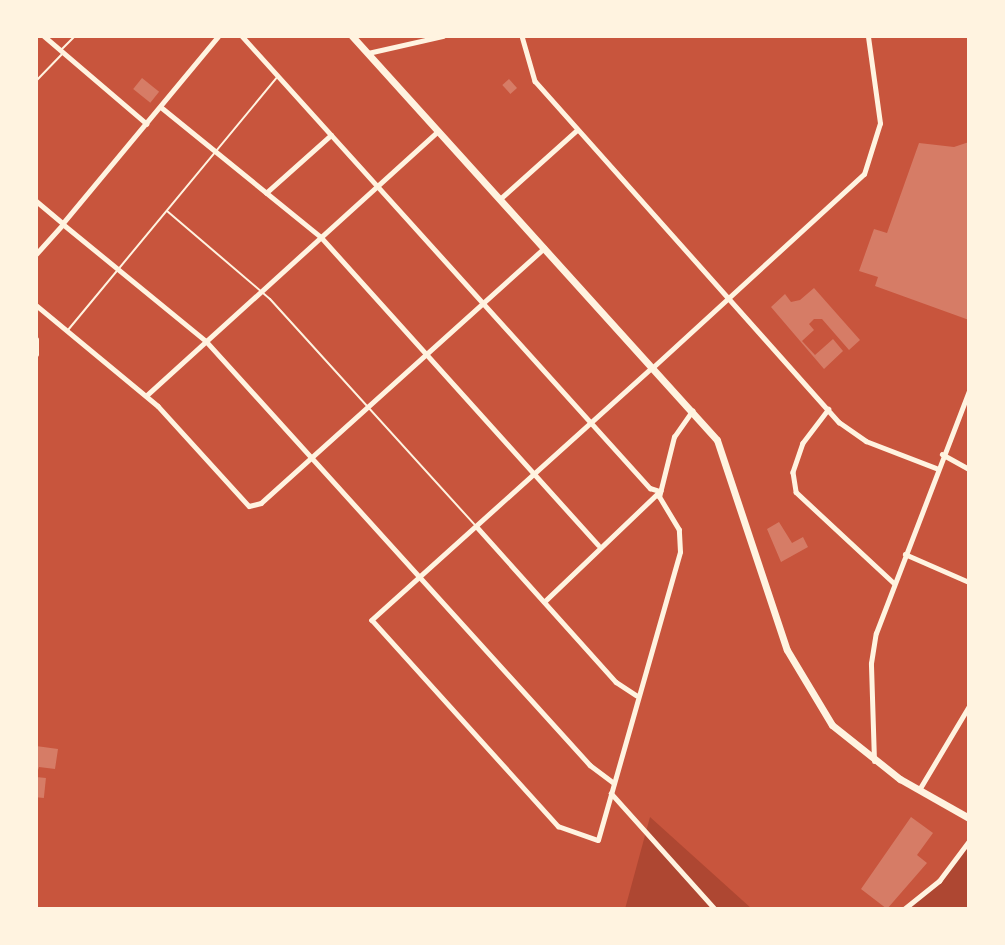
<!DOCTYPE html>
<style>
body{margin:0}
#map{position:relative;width:1005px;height:945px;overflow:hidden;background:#c8553d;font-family:"Fira Sans",sans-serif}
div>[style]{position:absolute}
.green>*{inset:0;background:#ae4732}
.building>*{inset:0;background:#d67c66;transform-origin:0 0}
.service>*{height:2px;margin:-1px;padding:0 1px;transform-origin:1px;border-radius:1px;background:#fff3e0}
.minor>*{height:4.5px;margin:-2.25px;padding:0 2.25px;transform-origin:2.25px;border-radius:2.25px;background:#fff3e0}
.tertiary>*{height:5px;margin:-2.5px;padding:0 2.5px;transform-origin:2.5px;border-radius:2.5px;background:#fff3e0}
.primary>*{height:7px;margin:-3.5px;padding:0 3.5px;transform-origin:3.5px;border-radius:3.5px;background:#fff3e0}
span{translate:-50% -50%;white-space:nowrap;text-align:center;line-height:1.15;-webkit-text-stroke:6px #fff3e0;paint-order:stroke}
.frame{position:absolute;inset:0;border:38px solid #fff3e0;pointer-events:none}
</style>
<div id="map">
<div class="green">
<div style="clip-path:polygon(650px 817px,752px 909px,625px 909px)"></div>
<div style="clip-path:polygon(969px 841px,969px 909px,905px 909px,933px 886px)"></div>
</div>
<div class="building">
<div style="left:142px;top:78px;width:22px;height:14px;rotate:39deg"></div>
<div style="left:509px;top:79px;width:12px;height:9px;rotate:48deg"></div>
<div style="clip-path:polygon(969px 142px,968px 293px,969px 320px,875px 286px,878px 277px,859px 271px,874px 229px,887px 233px,919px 143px,954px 147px)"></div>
<div style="clip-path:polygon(814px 288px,860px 340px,849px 350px,822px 319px,814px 319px,809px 324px,814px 330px,802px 341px,815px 355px,833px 339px,843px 351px,824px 369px,771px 307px,785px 294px,791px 302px,800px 300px)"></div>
<div style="clip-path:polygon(779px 522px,792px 543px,803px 537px,808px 547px,781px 562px,767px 529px)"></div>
<div style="clip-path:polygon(36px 746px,58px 749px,55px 769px,39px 767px,36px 776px)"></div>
<div style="left:36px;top:777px;width:10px;height:20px;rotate:6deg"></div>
<div style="clip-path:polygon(911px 817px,933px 833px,917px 855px,927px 863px,887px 909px,861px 889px)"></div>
</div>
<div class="service">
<div style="left:62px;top:49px;width:18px;rotate:-45deg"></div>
<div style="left:36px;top:81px;width:39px;rotate:-46deg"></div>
<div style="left:167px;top:211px;width:135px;rotate:40.5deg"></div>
<div style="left:270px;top:299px;width:305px;rotate:47.8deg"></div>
<div style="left:68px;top:330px;width:330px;rotate:-50.4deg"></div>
</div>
<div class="minor">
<div style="left:44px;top:36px;width:135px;rotate:40.5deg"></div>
<div style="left:219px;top:36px;width:244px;rotate:129.7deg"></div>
<div style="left:63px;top:224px;width:185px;rotate:39.3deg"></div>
<div style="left:206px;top:341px;width:572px;rotate:47.83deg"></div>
<div style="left:590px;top:765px;width:30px;rotate:37deg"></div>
<div style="left:242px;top:36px;width:609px;rotate:47.93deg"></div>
<div style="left:650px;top:488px;width:10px;rotate:17deg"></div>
<div style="left:522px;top:36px;width:47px;rotate:73.9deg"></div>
<div style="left:535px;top:81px;width:457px;rotate:48.3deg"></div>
<div style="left:839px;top:422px;width:33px;rotate:35deg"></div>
<div style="left:866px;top:441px;width:75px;rotate:21.1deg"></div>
<div style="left:368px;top:53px;width:77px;rotate:-12.8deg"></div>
<div style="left:161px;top:107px;width:206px;rotate:39.1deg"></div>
<div style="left:321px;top:237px;width:414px;rotate:48deg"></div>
<div style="left:266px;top:193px;width:87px;rotate:-41.7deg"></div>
<div style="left:500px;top:199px;width:103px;rotate:-41.9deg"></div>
<div style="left:36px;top:305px;width:158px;rotate:39.6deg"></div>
<div style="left:158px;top:406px;width:135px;rotate:47.7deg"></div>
<div style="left:249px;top:506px;width:12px;rotate:-14deg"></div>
<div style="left:261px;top:503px;width:381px;rotate:-42deg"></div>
<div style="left:652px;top:368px;width:377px;rotate:138deg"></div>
<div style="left:372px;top:620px;width:278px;rotate:47.9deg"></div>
<div style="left:558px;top:826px;width:42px;rotate:19.3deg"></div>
<div style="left:598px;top:840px;width:299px;rotate:-74.1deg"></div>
<div style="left:680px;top:552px;width:22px;rotate:-93deg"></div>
<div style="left:679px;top:530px;width:39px;rotate:-121deg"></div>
<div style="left:659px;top:497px;width:62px;rotate:-76deg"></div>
<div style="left:674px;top:437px;width:32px;rotate:-55deg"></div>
<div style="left:147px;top:395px;width:393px;rotate:-42.2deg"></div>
<div style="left:829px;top:409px;width:43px;rotate:127.4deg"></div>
<div style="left:803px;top:443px;width:31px;rotate:109deg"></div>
<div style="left:793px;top:472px;width:20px;rotate:81deg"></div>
<div style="left:796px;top:492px;width:134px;rotate:42.9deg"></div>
<div style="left:942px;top:454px;width:31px;rotate:29deg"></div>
<div style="left:477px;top:527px;width:208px;rotate:48.1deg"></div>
<div style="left:616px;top:682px;width:24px;rotate:33deg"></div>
<div style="left:905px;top:554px;width:70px;rotate:23.6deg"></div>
<div style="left:544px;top:602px;width:161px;rotate:-43.7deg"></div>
<div style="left:919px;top:790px;width:98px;rotate:-59.2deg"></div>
<div style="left:611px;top:793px;width:156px;rotate:48.1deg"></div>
<div style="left:904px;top:909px;width:45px;rotate:-38.7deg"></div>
<div style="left:939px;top:881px;width:50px;rotate:-53.1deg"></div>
</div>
<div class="tertiary">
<div style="left:36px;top:201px;width:35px;rotate:40deg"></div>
<div style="left:63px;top:224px;width:40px;rotate:132deg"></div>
<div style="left:36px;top:339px;width:15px;rotate:90deg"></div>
<div style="left:652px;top:368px;width:287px;rotate:-42.5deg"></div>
<div style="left:864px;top:174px;width:53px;rotate:-72.6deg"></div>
<div style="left:880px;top:123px;width:88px;rotate:-97.9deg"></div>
<div style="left:874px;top:761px;width:98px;rotate:-91.8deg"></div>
<div style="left:871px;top:663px;width:30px;rotate:-81deg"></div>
<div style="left:876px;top:633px;width:259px;rotate:-69deg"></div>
</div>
<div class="primary">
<div style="left:352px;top:36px;width:544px;rotate:47.9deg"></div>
<div style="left:717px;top:440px;width:221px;rotate:71.6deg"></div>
<div style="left:787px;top:650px;width:87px;rotate:59deg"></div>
<div style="left:832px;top:725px;width:87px;rotate:38.5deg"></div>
<div style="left:900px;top:779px;width:79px;rotate:29.5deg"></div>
</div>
<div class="frame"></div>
</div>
